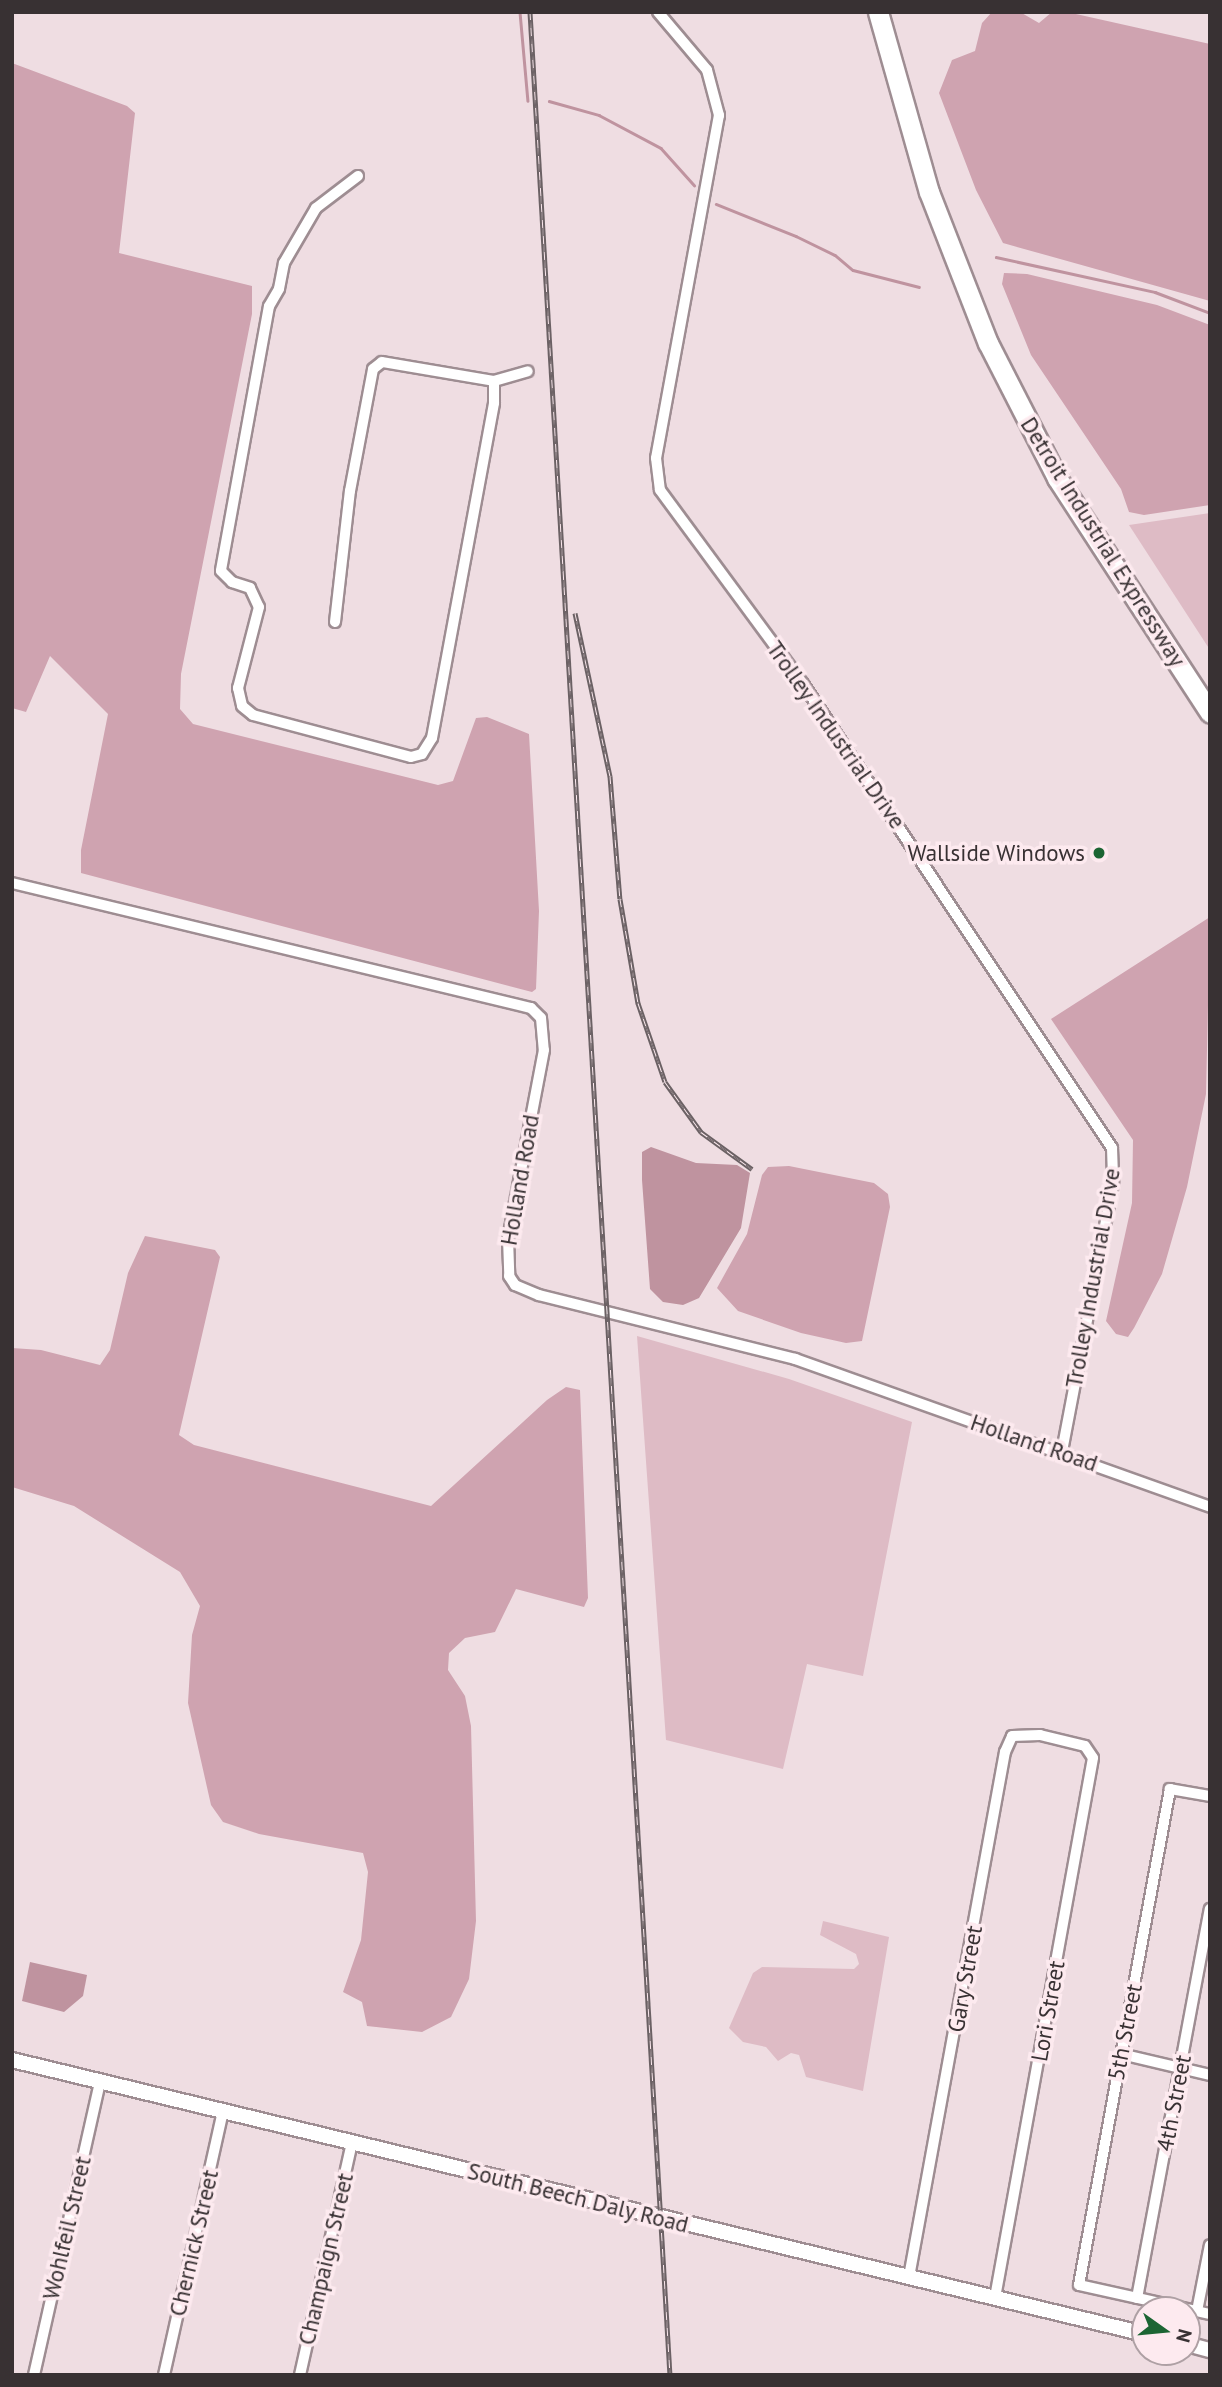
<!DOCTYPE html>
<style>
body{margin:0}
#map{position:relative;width:1222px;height:2387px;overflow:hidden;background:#efdde2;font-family:"PT Sans",sans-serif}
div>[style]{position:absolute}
.green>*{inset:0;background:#debbc5}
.forest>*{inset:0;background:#cfa3b0}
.water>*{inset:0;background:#bf939f}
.stream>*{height:2.5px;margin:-1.25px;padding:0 1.25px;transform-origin:1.25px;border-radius:1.25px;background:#bf939f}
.roads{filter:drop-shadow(2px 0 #9e8d92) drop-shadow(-2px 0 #9e8d92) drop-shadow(0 2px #9e8d92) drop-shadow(0 -2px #9e8d92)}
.minor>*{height:10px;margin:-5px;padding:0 5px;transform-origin:5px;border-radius:5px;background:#fff}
.tertiary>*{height:14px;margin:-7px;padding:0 7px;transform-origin:7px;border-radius:7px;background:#fff}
.motorway>*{height:19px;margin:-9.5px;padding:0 9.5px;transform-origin:9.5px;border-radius:9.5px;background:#fff}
.rail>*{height:5px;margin-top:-2.5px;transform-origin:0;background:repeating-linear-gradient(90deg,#fdeaef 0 8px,#6b6164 0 16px);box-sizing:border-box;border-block:2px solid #6b6164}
.dots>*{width:19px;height:19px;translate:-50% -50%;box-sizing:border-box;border:4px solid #fdeaef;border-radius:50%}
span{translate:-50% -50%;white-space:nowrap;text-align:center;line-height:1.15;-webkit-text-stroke:7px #fdeaef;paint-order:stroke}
.street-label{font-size:23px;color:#383133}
.poi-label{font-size:23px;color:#383133}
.right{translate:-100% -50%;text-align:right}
.frame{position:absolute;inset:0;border:14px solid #383133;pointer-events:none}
.north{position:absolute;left:1131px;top:2296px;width:70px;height:70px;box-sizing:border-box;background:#fdeaef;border:2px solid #aea0a4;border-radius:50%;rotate:105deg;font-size:19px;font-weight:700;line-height:28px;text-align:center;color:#383133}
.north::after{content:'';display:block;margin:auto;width:24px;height:32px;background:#1c6533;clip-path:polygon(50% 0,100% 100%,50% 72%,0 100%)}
</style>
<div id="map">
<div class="green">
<div style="clip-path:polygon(1210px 513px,1210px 650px,1129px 525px)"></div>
<div style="clip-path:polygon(637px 1336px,789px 1379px,912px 1422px,863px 1676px,807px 1664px,783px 1769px,666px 1740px)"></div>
<div style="clip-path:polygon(823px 1921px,889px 1937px,863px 2091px,806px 2077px,799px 2055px,791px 2053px,778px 2061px,766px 2047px,743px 2042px,729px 2028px,753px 1973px,762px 1967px,854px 1969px,859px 1964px,856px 1954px,820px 1935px)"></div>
</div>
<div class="forest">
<div style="clip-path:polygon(992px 12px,1020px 12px,1039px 23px,1052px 12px,1067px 12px,1210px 44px,1210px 301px,1003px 243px,976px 190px,939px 93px,952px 60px,975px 51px,982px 23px)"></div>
<div style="clip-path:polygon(12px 63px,127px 106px,135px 113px,119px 253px,252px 286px,252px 314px,181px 674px,180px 709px,193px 724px,438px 785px,453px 781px,476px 718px,487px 717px,529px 734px,539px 911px,536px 989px,532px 992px,81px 873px,81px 850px,108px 714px,50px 656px,26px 712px,12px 708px)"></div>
<div style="clip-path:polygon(1004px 273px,1027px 274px,1157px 305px,1210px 325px,1210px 505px,1144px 515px,1129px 512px,1121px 489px,1031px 355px,1002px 284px)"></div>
<div style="clip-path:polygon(1210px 917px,1206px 1094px,1187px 1187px,1162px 1274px,1134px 1328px,1128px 1337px,1116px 1334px,1106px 1321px,1132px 1203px,1133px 1140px,1051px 1019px)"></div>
<div style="clip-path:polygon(789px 1166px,874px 1183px,888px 1194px,890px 1207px,862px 1341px,846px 1343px,801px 1333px,738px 1311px,717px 1288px,747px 1234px,762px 1175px,768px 1167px)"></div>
<div style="clip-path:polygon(145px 1236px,215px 1250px,220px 1257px,179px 1435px,194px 1445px,431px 1506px,547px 1400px,566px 1387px,580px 1390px,588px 1598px,584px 1607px,516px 1589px,495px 1632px,465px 1638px,449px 1653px,448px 1670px,465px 1696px,471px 1726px,476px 1921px,469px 1979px,451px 2017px,422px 2032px,367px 2026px,362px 2002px,343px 1992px,361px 1940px,368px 1872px,363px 1853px,259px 1834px,223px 1822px,211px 1805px,188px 1703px,192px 1635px,200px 1606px,180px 1572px,74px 1506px,12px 1487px,12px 1348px,41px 1350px,100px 1365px,110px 1350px,128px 1273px)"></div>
</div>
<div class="water">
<div style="clip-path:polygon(651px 1147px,696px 1163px,737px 1165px,750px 1173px,741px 1228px,699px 1298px,683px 1305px,663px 1302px,650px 1289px,642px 1180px,642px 1152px)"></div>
<div style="clip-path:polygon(30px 1962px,87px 1975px,83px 1996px,64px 2012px,22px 2001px)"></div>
</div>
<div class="stream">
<div style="left:520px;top:12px;width:89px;rotate:84.9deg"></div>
<div style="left:549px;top:101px;width:52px;rotate:15.6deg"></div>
<div style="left:599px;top:115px;width:70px;rotate:28deg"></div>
<div style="left:661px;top:148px;width:50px;rotate:48.3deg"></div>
<div style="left:716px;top:204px;width:86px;rotate:21.8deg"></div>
<div style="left:796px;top:236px;width:43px;rotate:26deg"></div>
<div style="left:835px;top:255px;width:23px;rotate:40deg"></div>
<div style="left:853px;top:270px;width:68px;rotate:14.4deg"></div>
<div style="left:996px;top:257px;width:163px;rotate:12.4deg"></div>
<div style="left:1155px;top:292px;width:59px;rotate:20.9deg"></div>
</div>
<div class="roads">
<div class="minor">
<div style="left:658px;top:12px;width:76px;rotate:49.8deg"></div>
<div style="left:707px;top:70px;width:47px;rotate:75.1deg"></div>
<div style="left:719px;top:115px;width:349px;rotate:100.4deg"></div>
<div style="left:656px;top:458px;width:32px;rotate:83deg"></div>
<div style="left:660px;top:490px;width:241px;rotate:53.6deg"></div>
<div style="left:803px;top:684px;width:557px;rotate:56.34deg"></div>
<div style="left:1112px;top:1148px;width:36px;rotate:88deg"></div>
<div style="left:1113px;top:1184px;width:273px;rotate:100.8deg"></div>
<div style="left:358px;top:176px;width:53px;rotate:142.7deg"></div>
<div style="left:316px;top:208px;width:64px;rotate:120.2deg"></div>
<div style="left:284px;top:263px;width:26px;rotate:101deg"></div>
<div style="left:279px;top:289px;width:20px;rotate:120deg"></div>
<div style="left:269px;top:306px;width:269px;rotate:100.3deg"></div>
<div style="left:221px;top:571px;width:16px;rotate:45deg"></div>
<div style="left:232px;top:582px;width:19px;rotate:18deg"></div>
<div style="left:250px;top:588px;width:21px;rotate:65deg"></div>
<div style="left:259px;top:607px;width:84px;rotate:104.5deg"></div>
<div style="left:238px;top:688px;width:18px;rotate:77deg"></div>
<div style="left:242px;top:706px;width:14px;rotate:39deg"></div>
<div style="left:253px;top:715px;width:163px;rotate:14.9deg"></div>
<div style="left:411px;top:757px;width:11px;rotate:-15deg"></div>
<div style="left:422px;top:754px;width:19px;rotate:-58deg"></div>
<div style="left:432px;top:738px;width:341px;rotate:-79.5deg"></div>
<div style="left:494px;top:403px;width:22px;rotate:-90deg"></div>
<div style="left:494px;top:381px;width:35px;rotate:-16deg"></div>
<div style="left:335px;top:622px;width:132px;rotate:-83.5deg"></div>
<div style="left:350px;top:491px;width:124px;rotate:-79.3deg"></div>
<div style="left:373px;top:369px;width:11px;rotate:-38deg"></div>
<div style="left:382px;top:362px;width:114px;rotate:9.6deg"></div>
<div style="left:12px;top:883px;width:534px;rotate:13.54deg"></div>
<div style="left:531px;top:1008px;width:14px;rotate:45deg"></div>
<div style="left:541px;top:1018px;width:32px;rotate:85deg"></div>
<div style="left:544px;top:1050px;width:191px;rotate:100.8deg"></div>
<div style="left:508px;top:1238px;width:38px;rotate:88deg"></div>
<div style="left:509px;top:1276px;width:11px;rotate:56deg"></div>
<div style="left:515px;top:1285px;width:26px;rotate:23deg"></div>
<div style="left:539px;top:1295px;width:264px;rotate:14deg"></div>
<div style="left:795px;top:1359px;width:441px;rotate:19.6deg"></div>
<div style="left:1210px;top:1796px;width:41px;rotate:-170.1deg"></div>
<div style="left:1170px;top:1789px;width:504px;rotate:100.4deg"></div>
<div style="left:1079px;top:2285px;width:134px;rotate:12.5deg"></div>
<div style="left:1121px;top:2054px;width:91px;rotate:13.3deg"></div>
<div style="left:909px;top:2277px;width:534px;rotate:-79.64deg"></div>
<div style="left:1005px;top:1752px;width:17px;rotate:-66deg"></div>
<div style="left:1012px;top:1736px;width:28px;rotate:-2deg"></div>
<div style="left:1040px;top:1735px;width:46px;rotate:13.7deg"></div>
<div style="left:1085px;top:1746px;width:14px;rotate:56deg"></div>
<div style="left:1093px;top:1758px;width:549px;rotate:100.29deg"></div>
<div style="left:1137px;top:2298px;width:396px;rotate:-79.4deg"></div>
<div style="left:1197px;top:2311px;width:67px;rotate:-78.9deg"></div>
<div style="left:34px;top:2375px;width:301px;rotate:-77.3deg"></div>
<div style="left:164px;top:2375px;width:271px;rotate:-77.4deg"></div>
<div style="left:300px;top:2375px;width:238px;rotate:-77.4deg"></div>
</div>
<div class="tertiary">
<div style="left:12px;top:2060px;width:1166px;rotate:13.6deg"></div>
<div style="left:1187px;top:2344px;width:24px;rotate:15deg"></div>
</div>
<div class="motorway">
<div style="left:878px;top:12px;width:187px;rotate:74.2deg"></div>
<div style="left:929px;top:192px;width:162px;rotate:68.7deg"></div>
<div style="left:988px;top:343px;width:152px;rotate:62.9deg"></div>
<div style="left:1057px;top:478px;width:280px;rotate:56.9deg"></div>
</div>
</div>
<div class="rail">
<div style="left:530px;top:12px;width:2367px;rotate:86.61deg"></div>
<div style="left:575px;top:613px;width:167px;rotate:77.9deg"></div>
<div style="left:610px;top:776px;width:123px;rotate:85.4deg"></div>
<div style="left:620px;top:899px;width:106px;rotate:80.2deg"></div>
<div style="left:638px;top:1003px;width:83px;rotate:71.1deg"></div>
<div style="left:665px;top:1082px;width:62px;rotate:54.2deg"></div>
<div style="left:701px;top:1132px;width:63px;rotate:36deg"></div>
</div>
<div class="dots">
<div style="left:1099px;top:853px;background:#1c6533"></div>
</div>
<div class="street-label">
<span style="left:1103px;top:542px;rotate:58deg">Detroit Industrial Expressway</span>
<span style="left:836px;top:735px;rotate:55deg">Trolley Industrial Drive</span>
<span style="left:520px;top:1180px;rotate:-80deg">Holland Road</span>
<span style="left:1093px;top:1278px;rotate:-80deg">Trolley Industrial Drive</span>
<span style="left:1034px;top:1443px;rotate:19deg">Holland Road</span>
<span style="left:965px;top:1979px;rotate:-80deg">Gary Street</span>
<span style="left:1048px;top:2011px;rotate:-80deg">Lori Street</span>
<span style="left:1125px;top:2032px;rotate:-79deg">5th Street</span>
<span style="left:1174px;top:2103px;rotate:-79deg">4th Street</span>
<span style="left:578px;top:2198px;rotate:14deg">South Beech Daly Road</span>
<span style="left:67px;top:2228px;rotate:-77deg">Wohlfeil Street</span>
<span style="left:194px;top:2243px;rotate:-77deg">Chernick Street</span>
<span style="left:326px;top:2259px;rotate:-77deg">Champaign Street</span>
</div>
<div class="poi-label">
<span class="right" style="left:1085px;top:853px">Wallside Windows</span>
</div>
<div class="frame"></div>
<div class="north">N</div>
</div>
